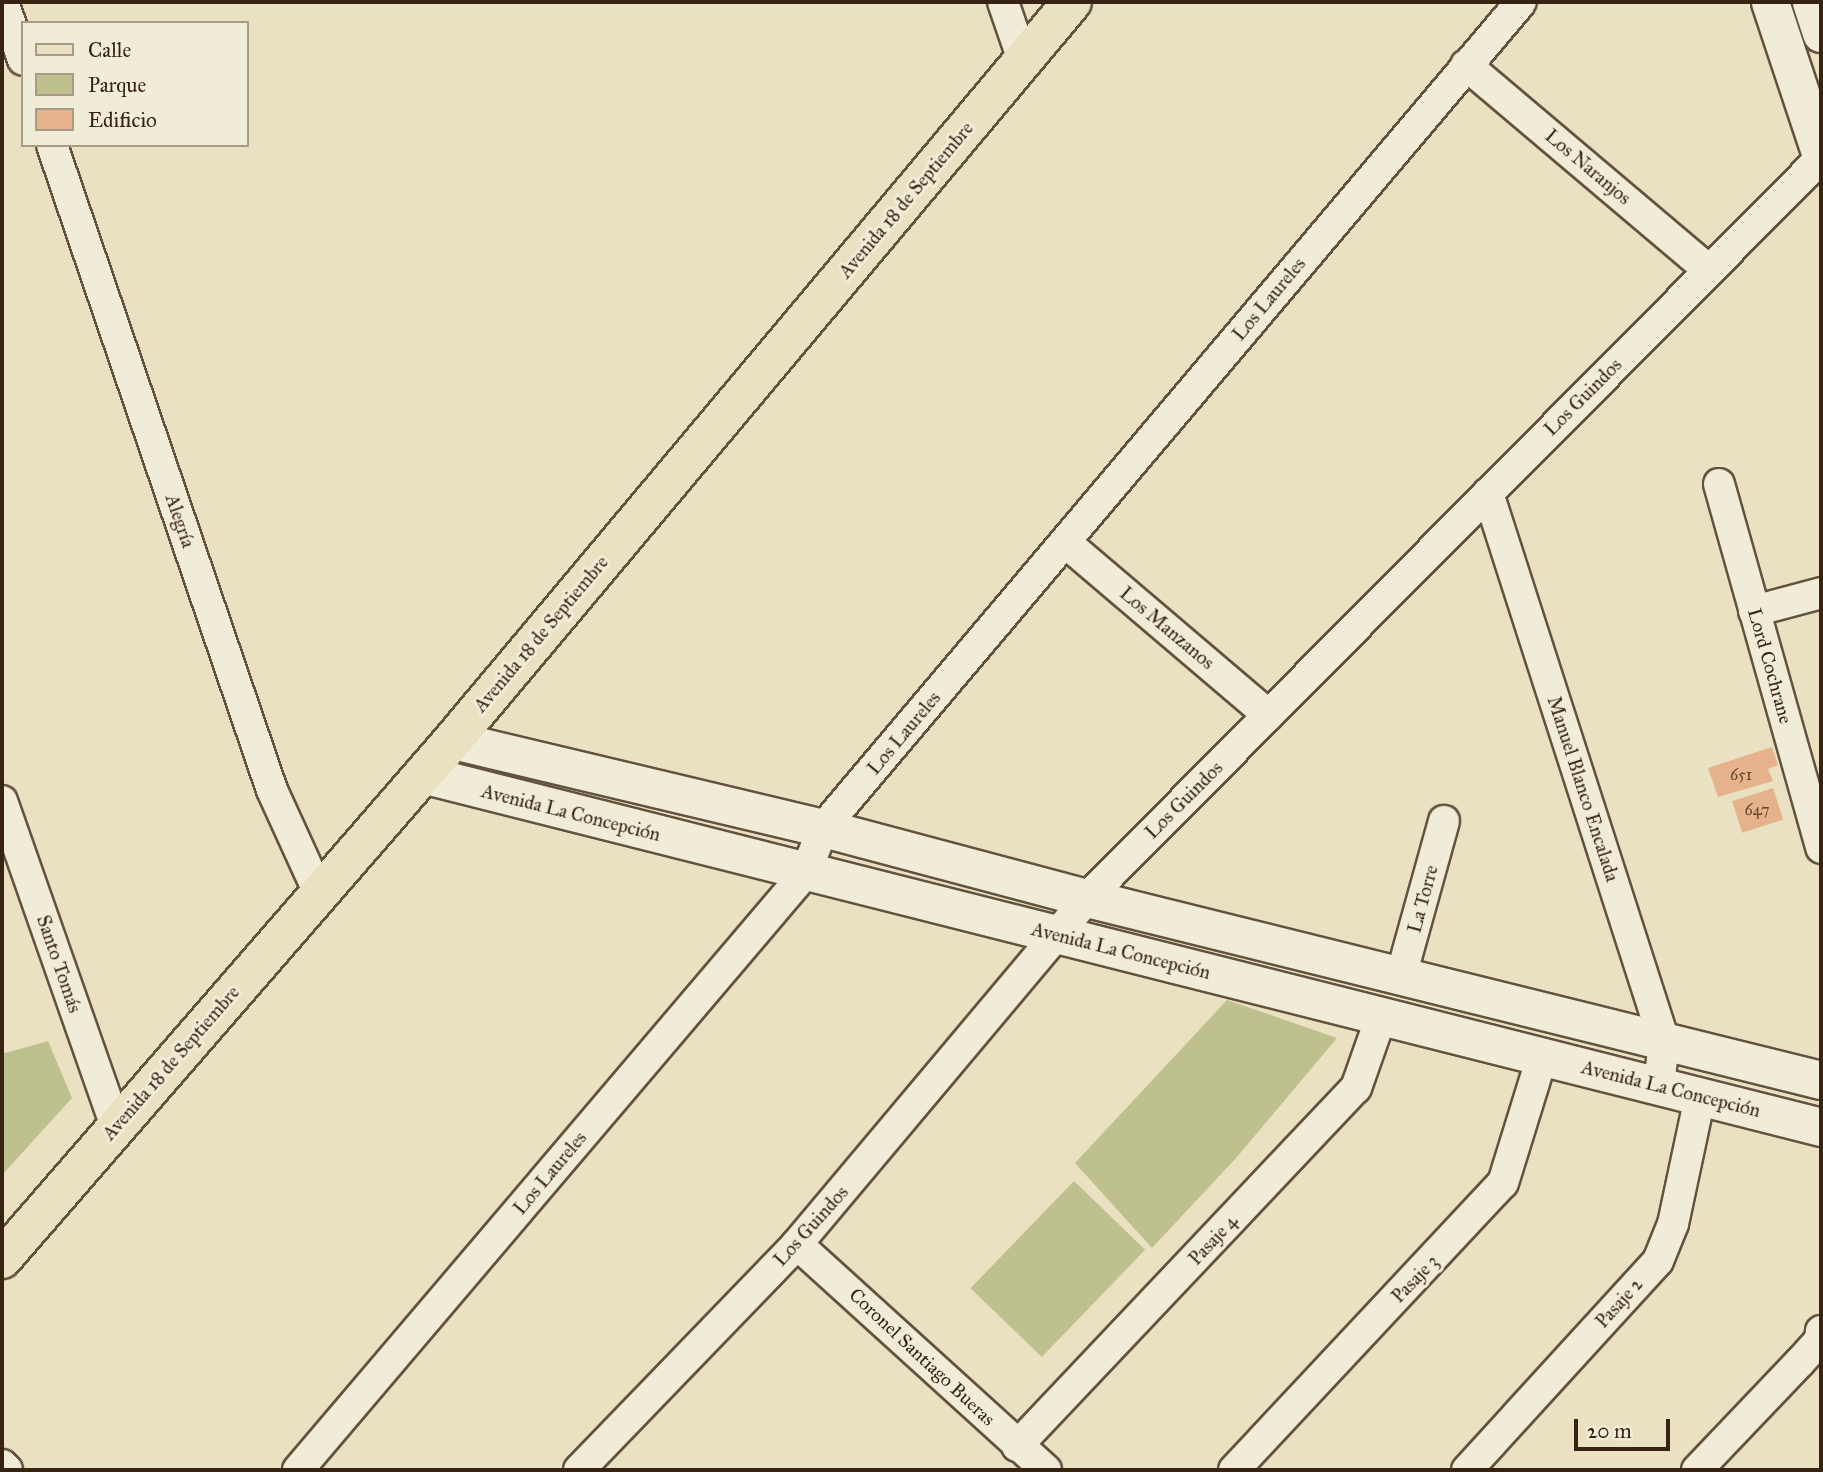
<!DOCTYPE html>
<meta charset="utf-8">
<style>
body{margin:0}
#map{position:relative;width:1823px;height:1472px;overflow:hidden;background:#e9e1c1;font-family:"IM FELL Great Primer",serif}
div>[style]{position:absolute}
.green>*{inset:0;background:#bec18e;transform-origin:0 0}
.building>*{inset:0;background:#e5b28c;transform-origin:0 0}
.roads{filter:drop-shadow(2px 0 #63523e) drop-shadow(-2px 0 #63523e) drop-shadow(0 2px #63523e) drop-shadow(0 -2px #63523e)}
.minor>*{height:30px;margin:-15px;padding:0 15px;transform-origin:15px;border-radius:15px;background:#f1ecd7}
.tertiary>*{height:37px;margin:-18.5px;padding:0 18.5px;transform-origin:18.5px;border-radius:18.5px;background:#f1ecd7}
.primary>*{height:38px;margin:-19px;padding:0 19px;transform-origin:19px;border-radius:19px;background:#e9e1c1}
span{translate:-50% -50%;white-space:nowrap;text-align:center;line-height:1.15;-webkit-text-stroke:6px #f1ecd7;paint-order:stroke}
.number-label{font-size:16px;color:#624730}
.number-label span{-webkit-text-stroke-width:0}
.street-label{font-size:19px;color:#362312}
.frame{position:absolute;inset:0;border:4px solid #362312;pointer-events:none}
.legend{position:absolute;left:21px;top:21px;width:228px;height:126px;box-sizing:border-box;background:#f1ecd7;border:2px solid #a69c88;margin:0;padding:9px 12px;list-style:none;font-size:21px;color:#362312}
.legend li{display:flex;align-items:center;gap:14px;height:35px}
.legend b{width:35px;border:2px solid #a69c88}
.scale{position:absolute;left:1574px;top:1419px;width:96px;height:32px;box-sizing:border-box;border:4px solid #362312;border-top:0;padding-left:9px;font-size:21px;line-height:24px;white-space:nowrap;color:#362312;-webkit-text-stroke:5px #f1ecd7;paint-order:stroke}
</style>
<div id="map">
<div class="green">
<div style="clip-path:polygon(1227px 1000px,1337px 1038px,1237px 1157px,1152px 1248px,1075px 1163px)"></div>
<div style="clip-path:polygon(48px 1041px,72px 1098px,2px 1175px,2px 1054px)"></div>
<div style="left:1074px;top:1181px;width:99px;height:149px;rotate:44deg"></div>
</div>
<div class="building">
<div style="clip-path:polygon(1772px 747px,1778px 765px,1768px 769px,1773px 781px,1718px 797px,1708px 768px)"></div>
<div style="left:1773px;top:788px;width:33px;height:43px;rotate:72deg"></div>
</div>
<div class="roads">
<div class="minor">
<div style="left:3px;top:2px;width:61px;rotate:71deg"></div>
<div style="left:1003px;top:2px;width:61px;rotate:71deg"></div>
<div style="left:1466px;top:65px;width:318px;rotate:40.2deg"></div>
<div style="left:52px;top:145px;width:681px;rotate:71.17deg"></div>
<div style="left:272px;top:790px;width:113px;rotate:65.5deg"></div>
<div style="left:1719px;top:484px;width:378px;rotate:74.3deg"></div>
<div style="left:1488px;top:493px;width:576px;rotate:72.19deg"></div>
<div style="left:1664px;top:1041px;width:45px;rotate:96.3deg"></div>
<div style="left:1065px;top:542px;width:267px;rotate:40.4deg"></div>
<div style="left:1754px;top:611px;width:69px;rotate:-15deg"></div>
<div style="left:2px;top:801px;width:344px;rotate:70.7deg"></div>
<div style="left:1401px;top:976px;width:161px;rotate:-74.5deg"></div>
<div style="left:797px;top:1244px;width:336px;rotate:42.2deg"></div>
<div style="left:1017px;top:1446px;width:493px;rotate:-46.6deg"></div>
<div style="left:1356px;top:1088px;width:75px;rotate:-70.6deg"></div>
<div style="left:2px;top:1465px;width:7px;rotate:45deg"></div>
<div style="left:298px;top:1470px;width:785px;rotate:-49.65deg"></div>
<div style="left:806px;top:872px;width:47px;rotate:-68.9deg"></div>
<div style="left:823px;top:828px;width:1081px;rotate:-49.8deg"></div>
<div style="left:579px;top:1470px;width:314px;rotate:-46deg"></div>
<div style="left:797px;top:1244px;width:451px;rotate:-50deg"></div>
<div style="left:1087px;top:898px;width:1042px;rotate:-45.23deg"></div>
<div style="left:1234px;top:1470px;width:393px;rotate:-46.9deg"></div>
<div style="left:1503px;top:1183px;width:132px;rotate:-72.8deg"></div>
<div style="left:1467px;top:1470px;width:283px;rotate:-47.6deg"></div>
<div style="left:1658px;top:1261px;width:40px;rotate:-68deg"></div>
<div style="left:1673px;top:1224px;width:130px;rotate:-78deg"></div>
<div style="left:1697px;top:1470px;width:149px;rotate:-46.4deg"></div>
<div style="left:1800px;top:1362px;width:30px;rotate:-48deg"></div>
<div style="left:1820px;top:1340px;width:9px;rotate:-84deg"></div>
</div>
<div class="tertiary">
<div style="left:1770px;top:2px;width:161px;rotate:71.6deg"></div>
<div style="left:1811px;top:2px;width:33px;rotate:72deg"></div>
<div style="left:453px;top:740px;width:380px;rotate:13.4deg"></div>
<div style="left:823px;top:828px;width:273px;rotate:14.9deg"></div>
<div style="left:1087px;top:898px;width:756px;rotate:13.93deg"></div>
<div style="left:422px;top:774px;width:1443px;rotate:14.16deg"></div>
</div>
<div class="primary">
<div style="left:2px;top:1259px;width:688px;rotate:-49.01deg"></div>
<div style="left:453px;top:740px;width:963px;rotate:-50.01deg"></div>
</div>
</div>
<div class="number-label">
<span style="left:1741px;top:775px">651</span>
<span style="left:1757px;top:810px">647</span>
</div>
<div class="street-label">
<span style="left:1588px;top:167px;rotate:40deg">Los Naranjos</span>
<span style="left:906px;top:200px;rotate:-50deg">Avenida 18 de Septiembre</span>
<span style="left:1269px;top:299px;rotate:-50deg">Los Laureles</span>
<span style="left:1583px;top:397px;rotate:-45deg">Los Guindos</span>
<span style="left:180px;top:521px;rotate:71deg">Alegría</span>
<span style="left:1167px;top:628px;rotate:40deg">Los Manzanos</span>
<span style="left:541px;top:634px;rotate:-50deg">Avenida 18 de Septiembre</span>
<span style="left:1770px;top:666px;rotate:74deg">Lord Cochrane</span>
<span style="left:904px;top:733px;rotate:-50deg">Los Laureles</span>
<span style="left:1583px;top:789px;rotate:72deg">Manuel Blanco Encalada</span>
<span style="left:1184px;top:800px;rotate:-45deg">Los Guindos</span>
<span style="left:571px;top:813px;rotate:14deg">Avenida La Concepción</span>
<span style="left:1423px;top:899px;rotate:-75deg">La Torre</span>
<span style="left:1121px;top:951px;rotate:14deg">Avenida La Concepción</span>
<span style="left:59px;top:964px;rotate:71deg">Santo Tomás</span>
<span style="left:171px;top:1063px;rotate:-49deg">Avenida 18 de Septiembre</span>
<span style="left:1671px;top:1089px;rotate:14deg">Avenida La Concepción</span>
<span style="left:550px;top:1173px;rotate:-50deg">Los Laureles</span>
<span style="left:811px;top:1226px;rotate:-48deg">Los Guindos</span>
<span style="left:1213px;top:1240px;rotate:-47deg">Pasaje 4</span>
<span style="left:1415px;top:1279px;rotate:-46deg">Pasaje 3</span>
<span style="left:1619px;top:1303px;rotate:-48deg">Pasaje 2</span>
<span style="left:922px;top:1357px;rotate:43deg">Coronel Santiago Bueras</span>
</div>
<div class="frame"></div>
<ul class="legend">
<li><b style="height:9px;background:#e9e1c1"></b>Calle</li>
<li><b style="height:19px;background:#bec18e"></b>Parque</li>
<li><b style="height:19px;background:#e5b28c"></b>Edificio</li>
</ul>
<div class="scale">20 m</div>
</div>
